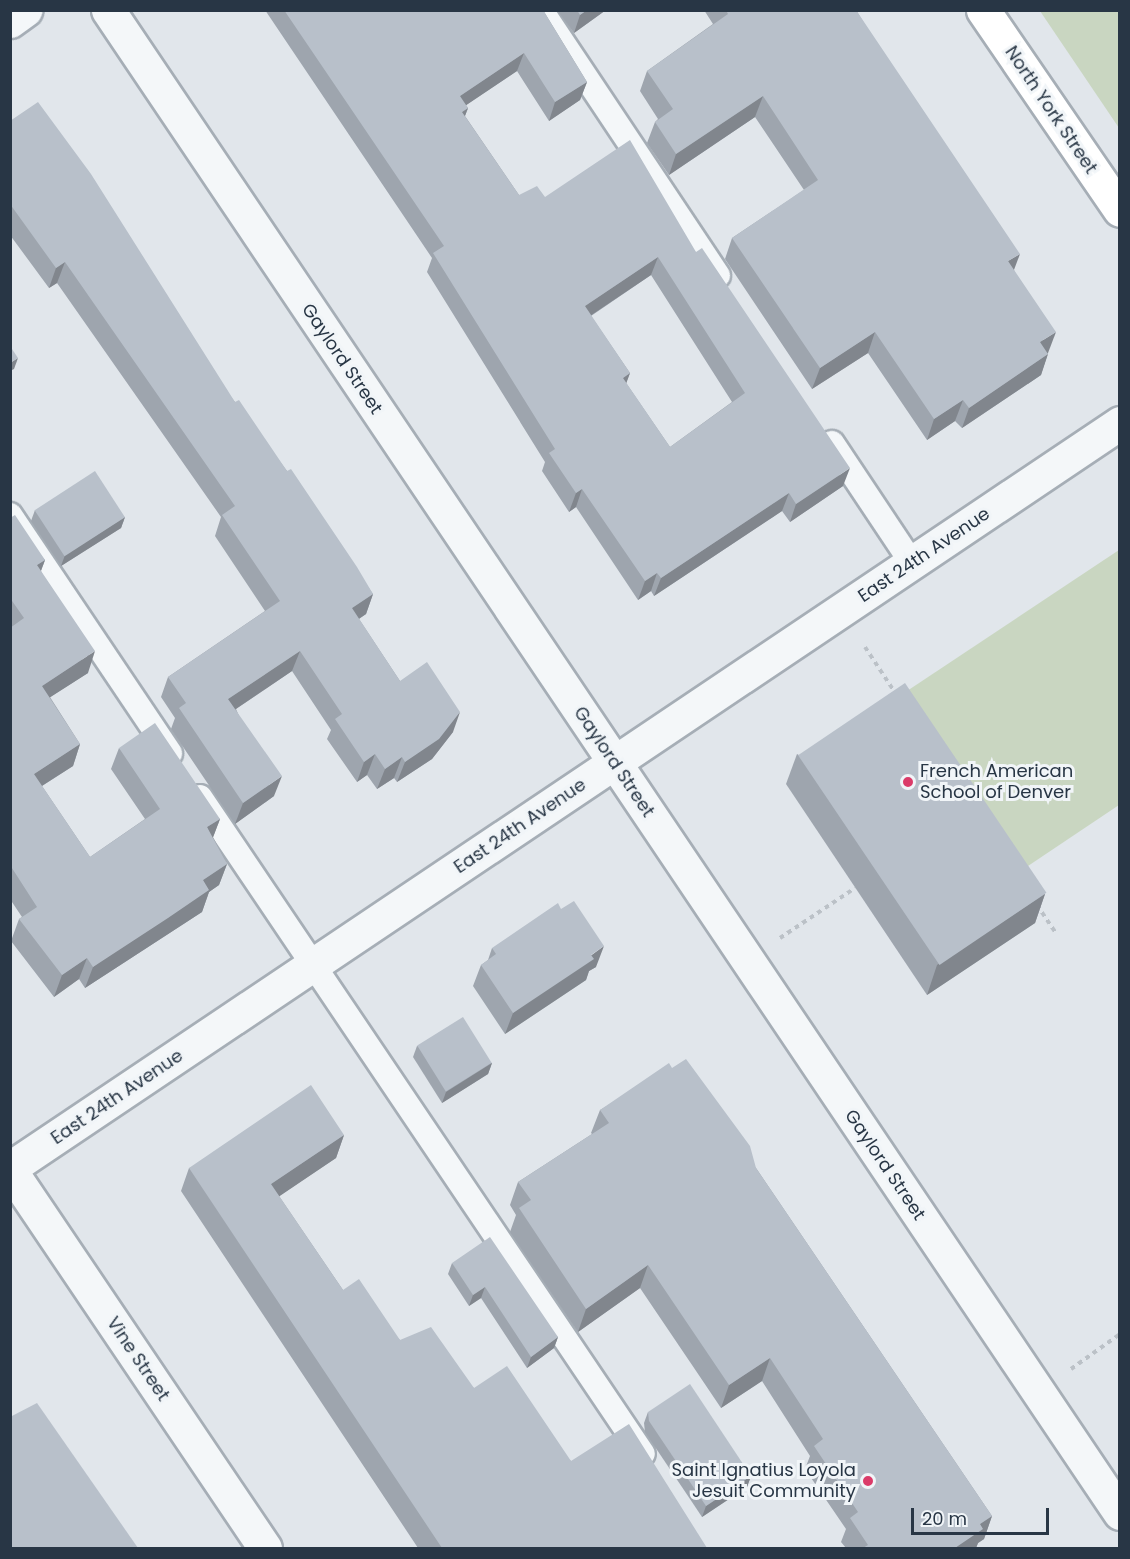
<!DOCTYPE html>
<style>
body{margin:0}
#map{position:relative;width:1130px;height:1559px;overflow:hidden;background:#e1e6eb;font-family:Poppins,sans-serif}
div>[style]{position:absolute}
.green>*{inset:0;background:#c9d6c1}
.path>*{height:4px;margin-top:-2px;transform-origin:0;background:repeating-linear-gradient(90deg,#bbc1c7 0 4.5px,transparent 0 9px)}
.roads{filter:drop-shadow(2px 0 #a6aeb6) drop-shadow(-2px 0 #a6aeb6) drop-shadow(0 2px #a6aeb6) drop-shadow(0 -2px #a6aeb6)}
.lane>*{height:24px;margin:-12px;padding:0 12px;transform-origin:12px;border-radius:12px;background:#f4f7f9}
.street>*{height:33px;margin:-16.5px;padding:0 16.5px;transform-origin:16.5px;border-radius:16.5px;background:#f4f7f9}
.secondary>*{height:33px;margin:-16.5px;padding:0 16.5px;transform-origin:16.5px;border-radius:16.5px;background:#fff}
.wall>*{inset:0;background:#9ea5ae}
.shaded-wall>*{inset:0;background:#81868d}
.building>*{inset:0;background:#b8c0ca;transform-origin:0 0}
.dots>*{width:16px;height:16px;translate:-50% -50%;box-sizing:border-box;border:3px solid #f1f5f8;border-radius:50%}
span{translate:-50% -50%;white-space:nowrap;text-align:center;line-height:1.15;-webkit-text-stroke:6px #f1f5f8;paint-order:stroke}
.street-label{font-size:18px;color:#283645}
.poi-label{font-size:18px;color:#283645}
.left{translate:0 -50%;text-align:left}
.right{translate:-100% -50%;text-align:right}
.frame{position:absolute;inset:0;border:12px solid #283645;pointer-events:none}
.scale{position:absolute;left:911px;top:1508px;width:138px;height:27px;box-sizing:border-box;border:3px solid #283645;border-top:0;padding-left:8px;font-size:18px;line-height:21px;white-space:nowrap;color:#283645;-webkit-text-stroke:4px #f1f5f8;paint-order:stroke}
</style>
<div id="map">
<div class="green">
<div style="clip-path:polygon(1040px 11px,1119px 11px,1119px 128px)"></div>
<div style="clip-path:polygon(1119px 550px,1119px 805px,1025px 868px,907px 691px)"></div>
</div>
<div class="path">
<div style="left:865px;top:647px;width:56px;rotate:56.6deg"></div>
<div style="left:1037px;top:905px;width:32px;rotate:56deg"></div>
<div style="left:780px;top:938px;width:90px;rotate:-33.7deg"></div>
<div style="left:1071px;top:1369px;width:60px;rotate:-35.5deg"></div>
</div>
<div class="roads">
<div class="lane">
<div style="left:541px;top:10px;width:319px;rotate:56.3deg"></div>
<div style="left:832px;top:443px;width:144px;rotate:56.3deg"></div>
<div style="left:10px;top:515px;width:287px;rotate:56.1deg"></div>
<div style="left:200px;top:797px;width:792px;rotate:56.01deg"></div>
</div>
<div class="street">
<div style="left:108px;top:10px;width:1812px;rotate:56.05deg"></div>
<div style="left:10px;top:21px;width:19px;rotate:-36deg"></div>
<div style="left:10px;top:1168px;width:1337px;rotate:-33.87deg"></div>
<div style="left:10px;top:1170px;width:456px;rotate:56deg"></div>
</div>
<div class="secondary">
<div style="left:983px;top:10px;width:242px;rotate:55.6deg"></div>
</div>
</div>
<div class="wall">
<div style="clip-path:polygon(evenodd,265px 10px,543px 10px,587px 82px,580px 100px,549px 121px,517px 71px,466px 105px,468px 108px,465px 116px,519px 195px,545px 197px,696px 252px,843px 486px,790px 522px,782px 511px,654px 596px,651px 591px,638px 600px,576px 507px,569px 512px,542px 471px,545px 462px,427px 272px,432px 258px,265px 10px,651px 275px,732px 402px,670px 447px,626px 383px,630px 373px,591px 316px,651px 275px)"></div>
<div style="clip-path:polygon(557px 10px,606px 10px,574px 33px)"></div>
<div style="clip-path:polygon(704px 10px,856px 10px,1014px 270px,1048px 353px,1041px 375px,962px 428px,955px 421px,927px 440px,868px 353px,812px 389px,725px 259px,732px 238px,804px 190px,755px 117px,669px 175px,647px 143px,655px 122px,658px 119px,640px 91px,647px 71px,713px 24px)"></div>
<div style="clip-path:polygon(10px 121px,235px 402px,287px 471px,373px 594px,366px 614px,359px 619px,400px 681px,453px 732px,432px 759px,397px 782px,394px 778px,377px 789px,367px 775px,357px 782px,327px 739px,331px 730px,292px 671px,236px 709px,274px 796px,235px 824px,171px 729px,175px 718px,161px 697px,168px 677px,265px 611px,215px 536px,221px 517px,57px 283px,49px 288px,10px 235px)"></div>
<div style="clip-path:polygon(35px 510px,125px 517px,121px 528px,61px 566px,31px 521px)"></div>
<div style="clip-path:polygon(10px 518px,45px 560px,41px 571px,88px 673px,50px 697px,80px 744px,73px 766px,42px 786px,90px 857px,145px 819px,111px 769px,119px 748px,220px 819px,213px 837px,227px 864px,219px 885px,209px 892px,202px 912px,85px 988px,79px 979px,54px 997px,11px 941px,19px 919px,22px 917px,10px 899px)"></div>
<div style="clip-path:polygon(797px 754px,1045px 894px,1035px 923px,927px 995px,786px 784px)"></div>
<div style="clip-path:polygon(492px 948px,596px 967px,589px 971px,586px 980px,505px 1034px,473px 986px,481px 965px,488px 960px)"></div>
<div style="clip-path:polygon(417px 1046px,492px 1063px,488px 1074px,442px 1103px,413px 1057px)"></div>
<div style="clip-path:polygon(672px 1068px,756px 1168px,992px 1516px,984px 1539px,978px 1543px,976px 1548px,846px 1548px,841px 1542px,846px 1529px,805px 1469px,810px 1456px,762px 1381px,721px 1408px,640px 1288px,578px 1332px,510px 1232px,516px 1215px,510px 1205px,518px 1182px,592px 1134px,591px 1133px,600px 1110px)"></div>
<div style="clip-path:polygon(344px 1135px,336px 1158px,279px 1196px,343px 1290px,400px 1340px,474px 1388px,571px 1461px,707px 1548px,418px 1548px,181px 1191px,189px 1168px)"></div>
<div style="clip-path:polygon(452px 1263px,558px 1337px,554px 1348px,527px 1368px,481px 1298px,469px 1306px,448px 1274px)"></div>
<div style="clip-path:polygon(648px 1412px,751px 1476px,747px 1487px,702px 1517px,645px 1432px,644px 1423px)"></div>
</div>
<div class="shaded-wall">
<div style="clip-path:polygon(587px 10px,606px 10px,574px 33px,580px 15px)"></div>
<div style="clip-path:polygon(524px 53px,517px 71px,453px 114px,460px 96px)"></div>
<div style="clip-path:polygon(587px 82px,580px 100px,549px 121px,555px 102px)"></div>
<div style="clip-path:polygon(763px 96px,755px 117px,669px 175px,676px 154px)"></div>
<div style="clip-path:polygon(468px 108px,461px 126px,462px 112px)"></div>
<div style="clip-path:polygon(1020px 254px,1012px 275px,1008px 261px)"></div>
<div style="clip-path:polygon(658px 257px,651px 275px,578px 324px,585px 306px)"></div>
<div style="clip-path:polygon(65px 262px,57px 283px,49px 288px,56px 268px)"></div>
<div style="clip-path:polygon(875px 332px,868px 353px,812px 389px,820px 368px)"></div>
<div style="clip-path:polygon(1056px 332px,1048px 353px,1033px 363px,1040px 342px)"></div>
<div style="clip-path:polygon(1048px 354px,1041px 375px,962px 428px,969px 408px)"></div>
<div style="clip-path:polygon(18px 358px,14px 369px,10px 371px,10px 363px)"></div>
<div style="clip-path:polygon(630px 373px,623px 392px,623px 378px)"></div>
<div style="clip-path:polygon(963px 400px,955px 421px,927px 440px,934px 419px)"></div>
<div style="clip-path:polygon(850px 468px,843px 486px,790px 522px,796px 504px)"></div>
<div style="clip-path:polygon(582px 489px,576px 507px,569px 512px,576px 493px)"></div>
<div style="clip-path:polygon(789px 493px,782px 511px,654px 596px,661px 578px)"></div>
<div style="clip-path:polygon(125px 517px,121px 528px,61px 566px,65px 555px)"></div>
<div style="clip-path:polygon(45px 560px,37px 581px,37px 565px)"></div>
<div style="clip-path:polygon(657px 573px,651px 591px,638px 600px,645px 581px)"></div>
<div style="clip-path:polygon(373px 594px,366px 614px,345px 628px,352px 608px)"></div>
<div style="clip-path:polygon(95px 651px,88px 673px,35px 707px,42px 686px)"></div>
<div style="clip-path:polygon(300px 651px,292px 671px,221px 719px,228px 699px)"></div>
<div style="clip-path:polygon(460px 712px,453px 732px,432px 759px,397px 782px,405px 762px)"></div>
<div style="clip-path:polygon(80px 744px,73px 766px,26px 796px,34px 774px)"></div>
<div style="clip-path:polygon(375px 754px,367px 775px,357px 782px,364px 762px)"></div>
<div style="clip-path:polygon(402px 757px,394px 778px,377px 789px,385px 769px)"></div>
<div style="clip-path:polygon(282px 776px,274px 796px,235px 824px,243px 803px)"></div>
<div style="clip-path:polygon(220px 819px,212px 840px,207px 827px)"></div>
<div style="clip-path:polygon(227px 864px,219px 885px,209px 892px,202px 912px,85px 988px,93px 967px,203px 880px)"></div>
<div style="clip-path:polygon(1045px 894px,1035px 923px,927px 995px,937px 965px)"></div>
<div style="clip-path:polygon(604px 946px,596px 967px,589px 971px,586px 980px,505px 1034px,513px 1013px)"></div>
<div style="clip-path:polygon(87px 958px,79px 979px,54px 997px,62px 975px)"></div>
<div style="clip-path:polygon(492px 1063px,488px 1074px,442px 1103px,446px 1092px)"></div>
<div style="clip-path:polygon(344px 1135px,336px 1158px,262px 1208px,271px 1184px)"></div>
<div style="clip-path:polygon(648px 1265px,640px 1288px,578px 1332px,586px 1309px)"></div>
<div style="clip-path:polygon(485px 1287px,481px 1298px,469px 1306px,473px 1295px)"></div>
<div style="clip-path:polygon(558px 1337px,554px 1348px,527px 1368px,531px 1357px)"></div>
<div style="clip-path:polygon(770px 1358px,762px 1381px,721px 1408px,729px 1385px)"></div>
<div style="clip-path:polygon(751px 1476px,747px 1487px,702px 1517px,706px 1506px)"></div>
<div style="clip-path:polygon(992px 1516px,984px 1539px,978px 1543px,976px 1548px,955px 1548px,980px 1524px)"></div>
</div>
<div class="building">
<div style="clip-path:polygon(evenodd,284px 10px,543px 10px,587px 82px,555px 102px,524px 53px,460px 96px,468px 108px,462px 112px,519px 195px,537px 186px,545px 197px,630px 140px,696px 252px,702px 248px,850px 468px,796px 504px,789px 493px,661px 578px,657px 573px,645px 581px,582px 489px,576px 493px,549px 453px,555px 449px,433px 253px,444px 246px,284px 10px,658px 257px,745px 393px,670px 447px,623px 378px,630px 373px,585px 306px,658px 257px)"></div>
<div style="clip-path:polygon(577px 10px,587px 10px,580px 15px)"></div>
<div style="clip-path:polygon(726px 10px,856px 10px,1020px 254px,1008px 261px,1056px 332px,1040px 342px,1048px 354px,969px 408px,963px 400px,934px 419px,875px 332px,820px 368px,732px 238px,818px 180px,763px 96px,676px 154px,655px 122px,673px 109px,647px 71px,728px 14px)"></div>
<div style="clip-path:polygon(38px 102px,91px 174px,235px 402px,239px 400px,287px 471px,291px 469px,357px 567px,373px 594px,352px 608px,400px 681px,427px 662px,460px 712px,439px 739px,405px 762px,402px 757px,385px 769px,375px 754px,364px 762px,335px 719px,342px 714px,300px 651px,228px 699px,282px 776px,243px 803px,179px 708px,186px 703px,168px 677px,280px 601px,222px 515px,235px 506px,65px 262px,56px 268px,10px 204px,10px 121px)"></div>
<div style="clip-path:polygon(10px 346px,18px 358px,10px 363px)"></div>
<div style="left:95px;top:471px;width:55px;height:72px;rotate:57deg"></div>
<div style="clip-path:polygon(15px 515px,45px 560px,37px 565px,95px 651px,42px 686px,80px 744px,34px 774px,90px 857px,160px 809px,119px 748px,155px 723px,220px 819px,207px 827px,227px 864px,203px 880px,209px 890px,168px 918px,93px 967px,87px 958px,62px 975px,19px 919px,37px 907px,10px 865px,10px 628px,24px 618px,10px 598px,10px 518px)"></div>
<div style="left:905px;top:683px;width:253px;height:129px;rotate:56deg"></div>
<div style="clip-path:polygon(574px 901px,604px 946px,591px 955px,594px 959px,513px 1013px,481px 965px,496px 954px,492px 948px,558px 903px,561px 909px)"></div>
<div style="left:463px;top:1017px;width:54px;height:54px;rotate:58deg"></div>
<div style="clip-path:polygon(686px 1059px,750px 1146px,756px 1168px,992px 1516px,980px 1524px,983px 1529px,955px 1548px,863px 1548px,868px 1545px,850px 1518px,858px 1512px,814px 1446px,823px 1439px,770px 1358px,729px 1385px,648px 1265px,586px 1309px,519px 1208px,531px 1200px,518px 1182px,609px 1123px,600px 1110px,669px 1063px,672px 1068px)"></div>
<div style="clip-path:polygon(311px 1085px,344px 1135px,271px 1184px,343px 1290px,359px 1279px,400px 1340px,431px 1327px,474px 1388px,507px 1366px,571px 1461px,629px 1424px,707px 1548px,442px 1548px,189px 1168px)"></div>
<div style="clip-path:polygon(490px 1237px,558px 1337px,531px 1357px,485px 1287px,473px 1295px,452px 1263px)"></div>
<div style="clip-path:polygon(690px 1384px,751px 1476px,706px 1506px,649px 1421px,648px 1412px)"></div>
<div style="clip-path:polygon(37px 1403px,138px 1548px,10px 1548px,10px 1417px)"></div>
</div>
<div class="dots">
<div style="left:908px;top:782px;background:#db3b69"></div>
<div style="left:868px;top:1481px;background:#db3b69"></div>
</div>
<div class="street-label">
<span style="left:1051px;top:110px;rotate:56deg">North York Street</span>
<span style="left:342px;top:359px;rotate:56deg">Gaylord Street</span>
<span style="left:924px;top:555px;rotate:-34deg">East 24th Avenue</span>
<span style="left:614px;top:762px;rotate:56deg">Gaylord Street</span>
<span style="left:520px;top:826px;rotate:-34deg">East 24th Avenue</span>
<span style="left:117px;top:1097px;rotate:-34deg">East 24th Avenue</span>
<span style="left:885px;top:1165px;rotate:56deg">Gaylord Street</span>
<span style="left:138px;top:1359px;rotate:56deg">Vine Street</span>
</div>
<div class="poi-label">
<span class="left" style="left:920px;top:782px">French American<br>School of Denver</span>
<span class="right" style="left:856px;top:1481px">Saint Ignatius Loyola<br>Jesuit Community</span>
</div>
<div class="frame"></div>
<div class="scale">20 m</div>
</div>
